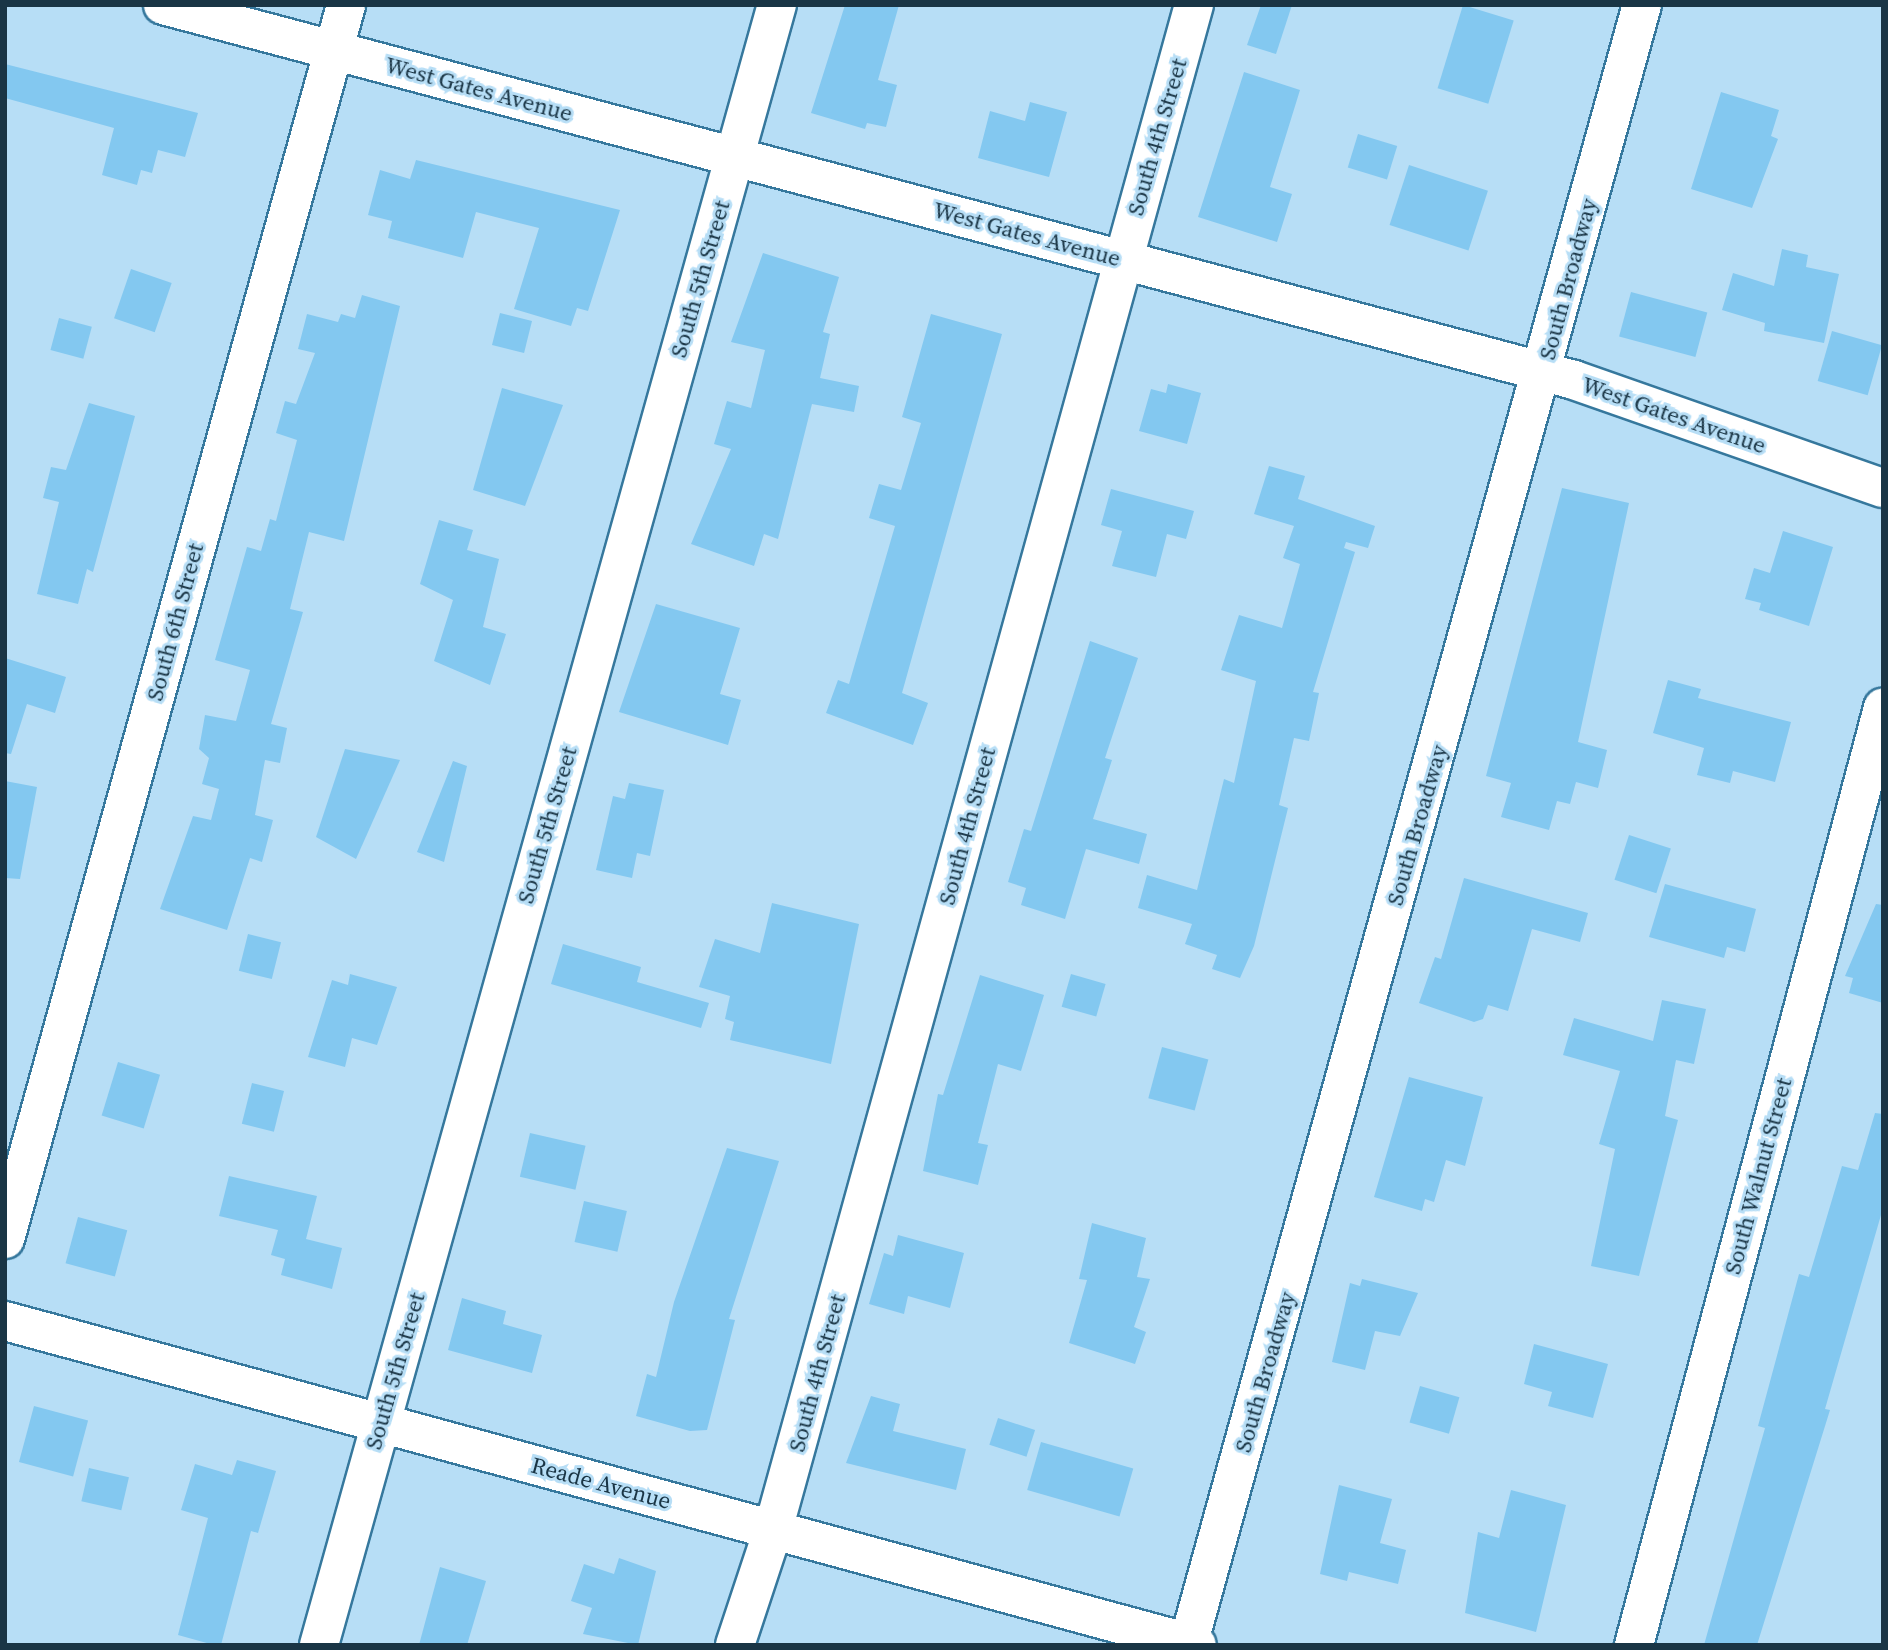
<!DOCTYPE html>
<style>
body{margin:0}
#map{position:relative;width:1888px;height:1650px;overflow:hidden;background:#b7def6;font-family:"Source Serif 4",serif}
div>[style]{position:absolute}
.building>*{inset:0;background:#83c8f0;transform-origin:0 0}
.roads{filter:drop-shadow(2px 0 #36789d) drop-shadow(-2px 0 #36789d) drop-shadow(0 2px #36789d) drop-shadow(0 -2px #36789d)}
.street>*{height:38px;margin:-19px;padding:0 19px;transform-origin:19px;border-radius:19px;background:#fff}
.secondary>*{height:38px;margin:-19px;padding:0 19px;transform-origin:19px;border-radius:19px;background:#fff}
span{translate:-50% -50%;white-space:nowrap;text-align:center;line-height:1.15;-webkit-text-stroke:6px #b7def6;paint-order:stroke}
.street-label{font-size:23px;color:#1a3545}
.frame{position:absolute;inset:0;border:7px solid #1a3545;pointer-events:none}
</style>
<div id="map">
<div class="building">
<div style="clip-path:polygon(845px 5px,899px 5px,878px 80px,897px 85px,886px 127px,867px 123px,865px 129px,811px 113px)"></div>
<div style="clip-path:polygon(1261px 5px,1292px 5px,1276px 54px,1247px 45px)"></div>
<div style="left:1463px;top:5px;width:53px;height:87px;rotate:17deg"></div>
<div style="clip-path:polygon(5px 64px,198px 113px,185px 157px,158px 150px,152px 173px,141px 170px,137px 185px,102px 175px,114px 128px,5px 98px)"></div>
<div style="clip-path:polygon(1244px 72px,1300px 90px,1270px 187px,1292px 194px,1277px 242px,1198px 217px)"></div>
<div style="clip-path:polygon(1721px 92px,1779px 110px,1771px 136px,1778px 139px,1752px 208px,1691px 189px)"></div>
<div style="clip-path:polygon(1030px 102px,1067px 112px,1049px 177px,978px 158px,990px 111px,1025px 121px)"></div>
<div style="left:1358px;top:134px;width:41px;height:35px;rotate:17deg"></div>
<div style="clip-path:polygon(416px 160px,620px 210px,588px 311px,577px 308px,571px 326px,514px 309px,539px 228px,476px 212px,463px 258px,388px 238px,392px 221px,368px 215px,380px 170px,410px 179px)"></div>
<div style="left:1409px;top:165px;width:83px;height:63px;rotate:18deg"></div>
<div style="clip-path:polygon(1782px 249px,1808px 255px,1806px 267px,1839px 274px,1824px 343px,1764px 331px,1765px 323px,1722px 310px,1733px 273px,1774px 286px)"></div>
<div style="clip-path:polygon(763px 253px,839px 277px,823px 332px,830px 334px,820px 378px,859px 386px,854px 412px,812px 404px,778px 539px,764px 534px,754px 566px,691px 544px,731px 449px,714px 444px,727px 401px,751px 408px,765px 350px,731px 342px)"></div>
<div style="left:131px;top:269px;width:43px;height:52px;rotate:19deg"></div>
<div style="left:1631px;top:292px;width:79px;height:46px;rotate:15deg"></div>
<div style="clip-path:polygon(362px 295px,400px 306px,344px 541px,309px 532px,290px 609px,303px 612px,271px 724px,287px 728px,280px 763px,265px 760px,255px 815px,273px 820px,262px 862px,250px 858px,227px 930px,160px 909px,193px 816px,211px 820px,219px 789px,202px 784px,209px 758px,199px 749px,205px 715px,236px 721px,250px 670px,215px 660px,247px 547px,261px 551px,270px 519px,276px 521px,297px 440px,276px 433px,285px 401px,296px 404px,315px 353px,298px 349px,307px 314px,338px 322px,341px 314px,355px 318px)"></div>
<div style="left:500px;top:313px;width:33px;height:33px;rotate:14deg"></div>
<div style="clip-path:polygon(931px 314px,1002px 334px,902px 693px,928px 703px,913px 745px,826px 713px,838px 680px,849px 684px,895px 526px,869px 518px,879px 484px,901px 490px,921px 423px,902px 417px)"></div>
<div style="left:59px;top:318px;width:34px;height:33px;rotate:15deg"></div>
<div style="left:1832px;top:331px;width:52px;height:52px;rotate:16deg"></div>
<div style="clip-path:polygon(1168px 384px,1201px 393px,1187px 444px,1139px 431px,1151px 389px,1166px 393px)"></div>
<div style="clip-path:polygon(502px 388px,563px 405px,525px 506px,473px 490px)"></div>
<div style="clip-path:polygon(89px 403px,135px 416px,93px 572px,87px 569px,78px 604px,37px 594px,59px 502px,43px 498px,51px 467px,66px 470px)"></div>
<div style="clip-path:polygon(1269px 466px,1305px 476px,1298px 499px,1375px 526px,1368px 548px,1346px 542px,1344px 548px,1355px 552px,1313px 692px,1319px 693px,1309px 741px,1294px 738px,1279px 805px,1288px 808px,1254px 946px,1240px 978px,1212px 969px,1217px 955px,1185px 944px,1192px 924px,1138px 908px,1147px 875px,1197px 890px,1224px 779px,1234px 783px,1256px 681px,1221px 670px,1239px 615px,1282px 628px,1300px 564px,1283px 558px,1294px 526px,1254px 514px)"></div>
<div style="clip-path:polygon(1562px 488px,1629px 503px,1578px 742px,1607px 750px,1598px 788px,1576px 782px,1570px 804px,1557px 801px,1549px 830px,1501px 817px,1511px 783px,1486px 776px)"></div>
<div style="clip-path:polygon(1111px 489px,1194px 511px,1186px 539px,1167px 534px,1156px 577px,1112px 566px,1122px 531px,1101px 525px)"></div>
<div style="clip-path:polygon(439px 520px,473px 530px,467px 550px,499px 559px,483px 627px,506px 634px,490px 685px,434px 661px,453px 600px,420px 584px)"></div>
<div style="clip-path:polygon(1783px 531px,1833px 547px,1809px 626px,1759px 610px,1761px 603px,1745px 599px,1754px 568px,1770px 573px)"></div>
<div style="clip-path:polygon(656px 604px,740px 628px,720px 694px,741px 700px,728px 745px,619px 712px)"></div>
<div style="clip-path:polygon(1090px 641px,1138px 658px,1105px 758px,1112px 760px,1093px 819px,1147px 834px,1139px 864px,1086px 849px,1065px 919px,1021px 905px,1026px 888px,1008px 882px,1024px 829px,1031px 831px)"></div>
<div style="clip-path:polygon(5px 658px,66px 677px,55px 713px,27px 704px,11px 754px,5px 753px)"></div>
<div style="clip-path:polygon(1668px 680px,1701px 689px,1698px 698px,1791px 722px,1775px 782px,1733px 771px,1730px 783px,1697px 775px,1704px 748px,1653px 733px)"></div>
<div style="clip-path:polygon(345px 749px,400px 760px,356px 859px,316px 837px)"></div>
<div style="clip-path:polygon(453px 761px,467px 766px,444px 862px,417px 852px)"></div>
<div style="clip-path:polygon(5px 781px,37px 787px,20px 879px,5px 878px)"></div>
<div style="clip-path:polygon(629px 783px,664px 790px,650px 856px,637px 853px,632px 878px,596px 870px,613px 796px,625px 799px)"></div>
<div style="left:1629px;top:835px;width:44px;height:47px;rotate:18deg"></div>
<div style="clip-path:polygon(1464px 878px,1588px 913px,1580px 942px,1532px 929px,1508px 1011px,1488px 1005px,1483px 1019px,1474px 1022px,1419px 1003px,1435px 957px,1441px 959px)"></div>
<div style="clip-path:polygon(1665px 884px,1756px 909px,1745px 952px,1727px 947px,1724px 958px,1649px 937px)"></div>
<div style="clip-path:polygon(772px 903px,859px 924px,831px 1064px,730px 1040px,734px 1022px,725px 1019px,730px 996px,699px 987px,715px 939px,760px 953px)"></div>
<div style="clip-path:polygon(1876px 904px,1883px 905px,1883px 1003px,1849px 993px,1853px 978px,1845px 976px)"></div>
<div style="left:248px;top:934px;width:34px;height:38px;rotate:14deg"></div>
<div style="clip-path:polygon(563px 944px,641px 967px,637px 982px,709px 1003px,701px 1028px,551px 984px)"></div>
<div style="clip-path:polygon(350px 974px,397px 987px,377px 1045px,352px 1038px,345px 1067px,308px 1057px,332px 980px,348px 985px)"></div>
<div style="left:1071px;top:974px;width:36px;height:34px;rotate:16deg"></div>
<div style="clip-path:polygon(980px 975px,1044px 995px,1021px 1071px,998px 1064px,978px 1143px,988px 1145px,978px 1185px,923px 1171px,938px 1094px,943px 1095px)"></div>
<div style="clip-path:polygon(1662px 1000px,1706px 1009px,1694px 1064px,1676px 1060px,1665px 1116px,1678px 1120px,1639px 1276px,1591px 1266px,1615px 1149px,1599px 1144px,1620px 1071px,1563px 1055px,1574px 1018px,1653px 1041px)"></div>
<div style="left:1162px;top:1047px;width:48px;height:53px;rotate:15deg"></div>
<div style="left:118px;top:1062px;width:44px;height:56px;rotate:17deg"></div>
<div style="clip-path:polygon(1409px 1077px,1483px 1097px,1465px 1166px,1446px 1160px,1434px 1202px,1425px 1199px,1422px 1211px,1374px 1197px)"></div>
<div style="left:252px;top:1083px;width:33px;height:42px;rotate:14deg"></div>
<div style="clip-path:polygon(1875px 1113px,1883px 1114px,1883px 1208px,1825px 1409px,1830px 1410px,1757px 1645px,1704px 1645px,1765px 1428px,1758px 1426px,1799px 1274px,1809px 1277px,1842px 1166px,1858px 1170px)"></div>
<div style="left:530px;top:1133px;width:57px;height:45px;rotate:13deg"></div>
<div style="clip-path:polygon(727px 1148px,779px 1161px,729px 1319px,735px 1320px,707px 1430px,690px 1431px,636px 1416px,647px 1374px,656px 1377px,674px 1302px)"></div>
<div style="clip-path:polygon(229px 1176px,317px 1196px,306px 1239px,342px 1248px,332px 1289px,281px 1275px,285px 1259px,271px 1255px,278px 1230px,219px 1216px)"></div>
<div style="left:584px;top:1201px;width:44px;height:42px;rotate:13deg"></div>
<div style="left:78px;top:1217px;width:51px;height:48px;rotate:15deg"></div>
<div style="clip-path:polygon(1092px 1223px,1146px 1238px,1137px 1277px,1150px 1279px,1134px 1327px,1146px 1332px,1135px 1364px,1069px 1343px,1087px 1280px,1079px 1279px)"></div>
<div style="clip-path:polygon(898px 1235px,964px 1253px,950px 1308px,908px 1296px,904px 1314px,869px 1304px,884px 1253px,893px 1256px)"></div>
<div style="clip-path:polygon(1362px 1279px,1418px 1293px,1400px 1336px,1375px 1331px,1365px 1370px,1332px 1362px,1350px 1283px,1360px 1286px)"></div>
<div style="clip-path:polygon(462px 1298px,506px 1311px,503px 1324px,542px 1335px,532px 1373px,448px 1350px)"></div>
<div style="clip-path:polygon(1534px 1344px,1608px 1364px,1593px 1418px,1548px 1406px,1552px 1392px,1524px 1384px)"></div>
<div style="left:1420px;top:1386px;width:41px;height:38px;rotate:16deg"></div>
<div style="clip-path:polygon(871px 1396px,900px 1404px,893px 1431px,966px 1449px,956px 1490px,846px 1463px)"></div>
<div style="left:34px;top:1406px;width:56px;height:58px;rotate:15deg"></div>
<div style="left:998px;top:1418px;width:39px;height:28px;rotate:18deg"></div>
<div style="left:1041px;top:1442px;width:96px;height:50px;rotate:16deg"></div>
<div style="clip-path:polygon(237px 1460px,276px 1471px,258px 1533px,251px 1531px,221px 1645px,214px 1645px,178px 1635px,208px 1518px,181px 1510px,195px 1464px,232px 1475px)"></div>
<div style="left:89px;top:1468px;width:41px;height:34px;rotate:13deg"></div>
<div style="clip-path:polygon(1339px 1485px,1392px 1499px,1380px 1543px,1406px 1550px,1398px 1584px,1349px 1572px,1347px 1581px,1320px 1574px)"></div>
<div style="clip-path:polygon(1511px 1490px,1566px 1505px,1536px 1632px,1465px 1613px,1478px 1532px,1499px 1538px)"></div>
<div style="clip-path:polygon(619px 1558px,656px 1571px,638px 1645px,583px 1634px,592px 1608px,571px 1601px,584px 1564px,614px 1574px)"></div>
<div style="clip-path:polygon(440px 1567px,486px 1581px,467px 1645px,419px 1645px)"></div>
</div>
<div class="roads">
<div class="street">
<div style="left:163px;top:5px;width:1460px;rotate:14.88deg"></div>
<div style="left:1574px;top:380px;width:327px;rotate:19.3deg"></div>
<div style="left:5px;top:1239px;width:1280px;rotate:-74.55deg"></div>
<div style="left:5px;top:1321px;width:1235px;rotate:15.21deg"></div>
<div style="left:319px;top:1645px;width:1703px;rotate:-74.4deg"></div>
<div style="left:735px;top:1645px;width:121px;rotate:-71.7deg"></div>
<div style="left:773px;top:1530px;width:1582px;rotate:-74.57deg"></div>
<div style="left:1634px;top:1645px;width:970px;rotate:-75.12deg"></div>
</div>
<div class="secondary">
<div style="left:1188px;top:1645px;width:1702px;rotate:-74.53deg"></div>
</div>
</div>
<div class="street-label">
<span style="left:479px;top:89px;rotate:15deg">West Gates Avenue</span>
<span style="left:1157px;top:137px;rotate:-74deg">South 4th Street</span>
<span style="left:1027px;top:234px;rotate:15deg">West Gates Avenue</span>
<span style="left:700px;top:279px;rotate:-74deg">South 5th Street</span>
<span style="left:1568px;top:279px;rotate:-75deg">South Broadway</span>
<span style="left:1674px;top:415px;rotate:19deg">West Gates Avenue</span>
<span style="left:175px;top:622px;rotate:-75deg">South 6th Street</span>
<span style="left:547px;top:825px;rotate:-74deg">South 5th Street</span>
<span style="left:1417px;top:825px;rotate:-74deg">South Broadway</span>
<span style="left:967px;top:826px;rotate:-75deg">South 4th Street</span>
<span style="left:1758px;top:1176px;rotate:-75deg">South Walnut Street</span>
<span style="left:395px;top:1371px;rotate:-74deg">South 5th Street</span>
<span style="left:1265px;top:1372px;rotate:-74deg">South Broadway</span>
<span style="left:817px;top:1373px;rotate:-75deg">South 4th Street</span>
<span style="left:601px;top:1483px;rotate:15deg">Reade Avenue</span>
</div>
<div class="frame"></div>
</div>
